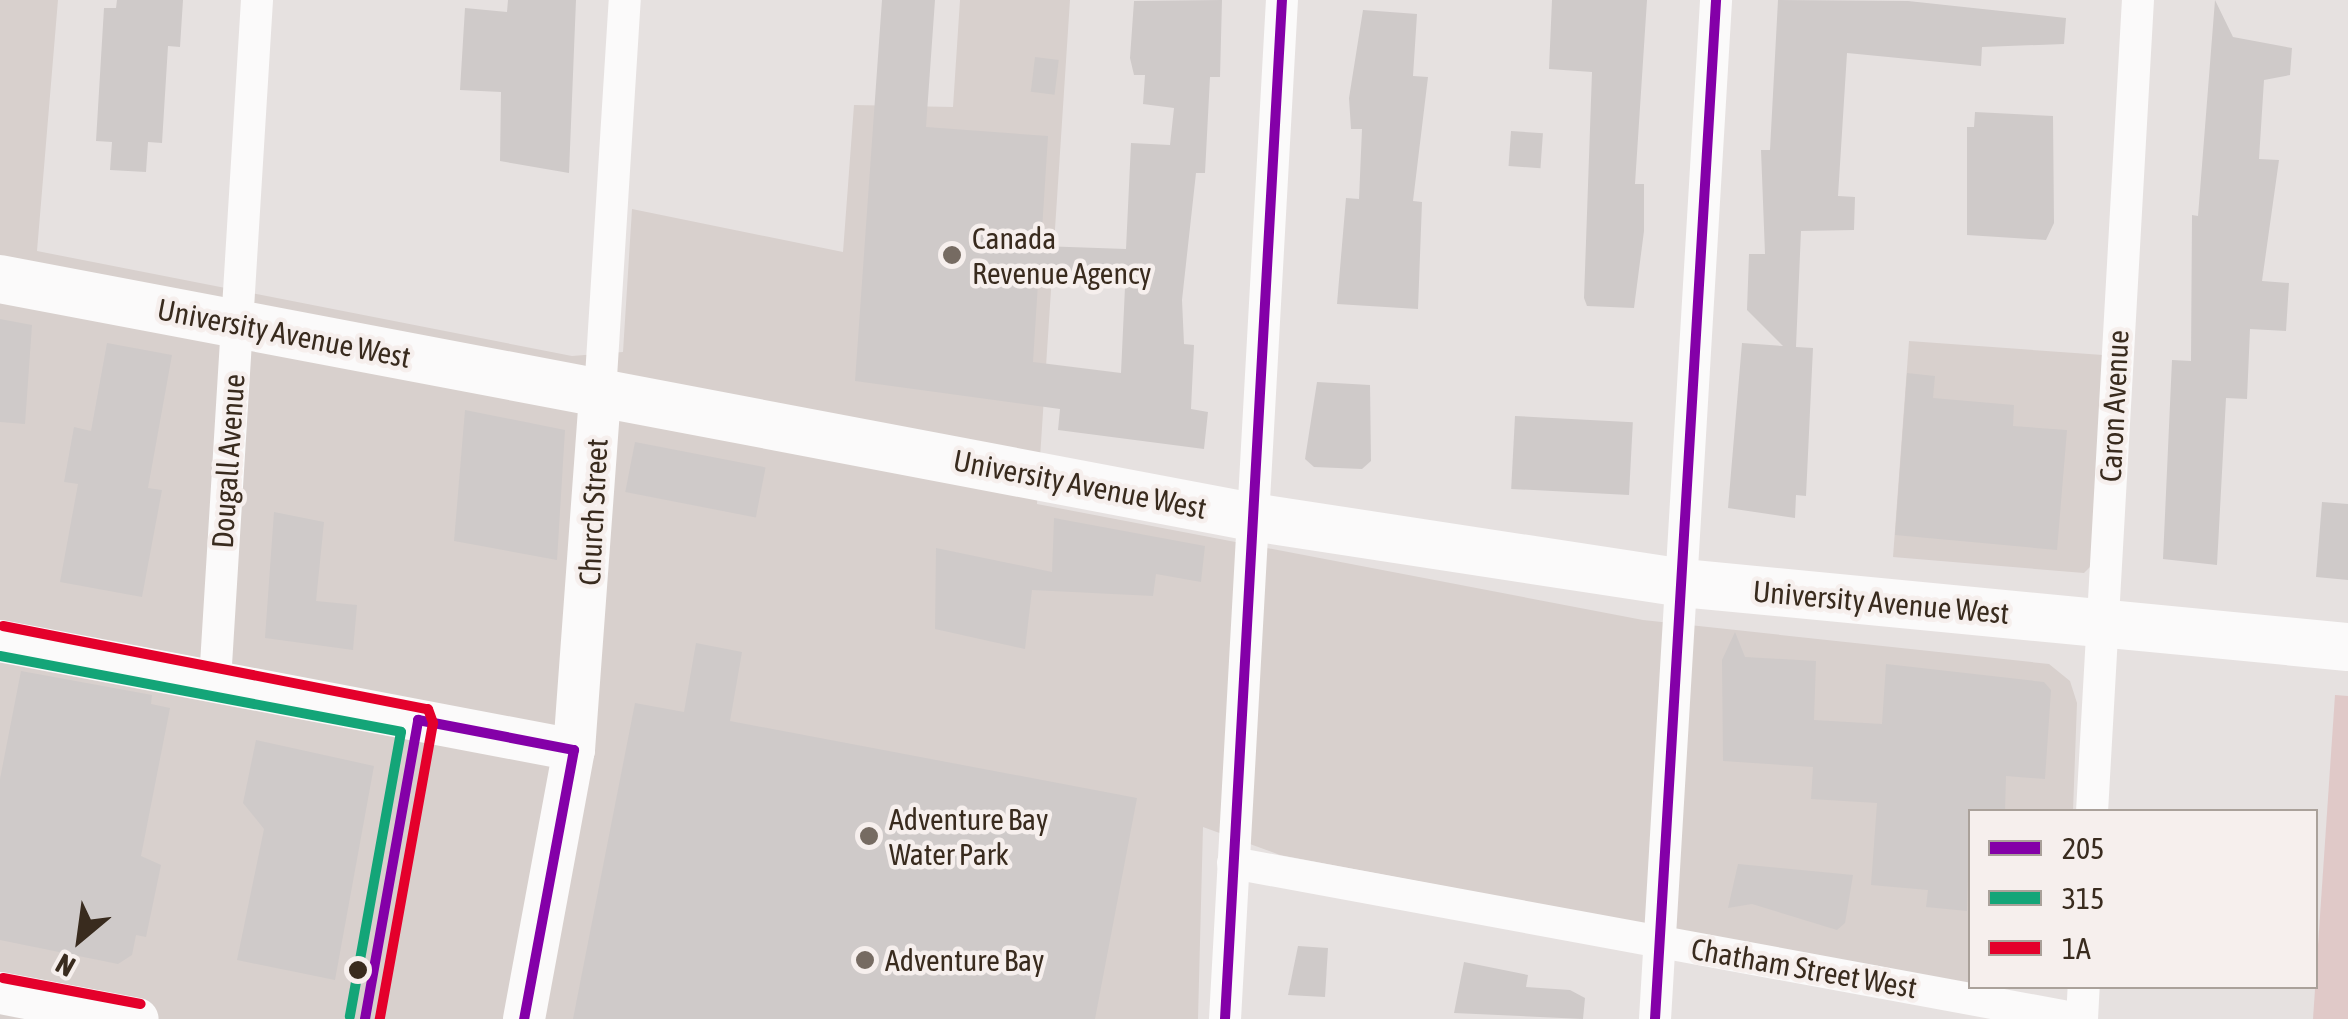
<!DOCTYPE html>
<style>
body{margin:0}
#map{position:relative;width:2348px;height:1019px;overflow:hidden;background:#e6e1e0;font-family:"Asap Condensed",sans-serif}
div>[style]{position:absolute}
.built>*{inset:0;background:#d8d0cd}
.green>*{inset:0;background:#e0c9c8}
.building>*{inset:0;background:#cfcac9;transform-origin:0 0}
.minor>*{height:32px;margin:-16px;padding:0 16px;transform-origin:16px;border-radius:16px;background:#fbfafa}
.tertiary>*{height:42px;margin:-21px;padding:0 21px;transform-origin:21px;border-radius:21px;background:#fbfafa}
.secondary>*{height:48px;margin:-24px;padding:0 24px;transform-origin:24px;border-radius:24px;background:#fbfafa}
.bus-1>*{height:10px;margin:-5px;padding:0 5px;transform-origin:5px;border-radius:5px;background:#8400a8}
.bus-2>*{height:10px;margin:-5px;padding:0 5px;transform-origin:5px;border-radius:5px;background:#14a578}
.bus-3>*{height:10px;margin:-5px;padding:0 5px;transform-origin:5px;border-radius:5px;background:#e4002b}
.dots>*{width:28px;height:28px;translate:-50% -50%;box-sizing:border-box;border:5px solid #f6efed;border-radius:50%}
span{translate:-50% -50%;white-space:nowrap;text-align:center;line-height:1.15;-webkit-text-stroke:9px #f6efed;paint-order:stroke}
.poi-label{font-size:30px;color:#392b1e}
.left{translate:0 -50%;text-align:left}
.street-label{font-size:30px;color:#392b1e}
.legend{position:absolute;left:1968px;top:809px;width:350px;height:180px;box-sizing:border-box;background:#f6efed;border:2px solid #aaa19a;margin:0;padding:12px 18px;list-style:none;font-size:30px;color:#392b1e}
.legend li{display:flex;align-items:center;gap:20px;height:50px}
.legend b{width:50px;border:2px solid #aaa19a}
.north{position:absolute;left:30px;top:889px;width:100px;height:100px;-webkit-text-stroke:8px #f6efed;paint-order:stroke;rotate:209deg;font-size:28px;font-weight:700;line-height:40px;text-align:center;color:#392b1e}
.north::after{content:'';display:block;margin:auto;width:35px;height:45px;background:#392b1e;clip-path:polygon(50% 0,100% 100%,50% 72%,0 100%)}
</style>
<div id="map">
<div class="built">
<div style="clip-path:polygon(0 0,58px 0,37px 251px,572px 356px,623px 352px,632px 209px,843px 252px,854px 105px,953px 107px,960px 0,1070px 0,1037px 504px,1643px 620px,2049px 664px,2070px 681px,2077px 703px,2073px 811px,1970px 812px,1970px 986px,1280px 855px,1203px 827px,1198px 1019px,0 1019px)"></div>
<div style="clip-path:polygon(1909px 341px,2103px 355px,2095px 562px,2084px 573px,1893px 557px)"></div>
</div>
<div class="green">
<div style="clip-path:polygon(2335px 695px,2348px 696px,2348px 1019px,2313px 1019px)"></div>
</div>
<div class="building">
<div style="clip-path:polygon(117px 0,183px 0,180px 47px,168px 46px,162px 143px,148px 142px,146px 172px,110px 170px,112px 142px,96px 141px,104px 8px,116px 8px)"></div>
<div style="clip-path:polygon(508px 0,576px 0,569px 173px,500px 161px,501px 92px,460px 90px,465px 8px,507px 12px)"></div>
<div style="clip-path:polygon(evenodd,882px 0,935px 0,926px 127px,1048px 136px,1041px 246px,1126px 249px,1131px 143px,1170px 145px,1174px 108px,1143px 104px,1145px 75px,1134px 75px,1130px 58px,1134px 1px,1222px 0,1220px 77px,1210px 77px,1205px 173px,1196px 173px,1182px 300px,1184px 344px,1194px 345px,1191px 409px,1208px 412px,1204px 449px,1058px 430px,1060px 409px,855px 381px,882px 0,1038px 283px,1125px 287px,1121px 373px,1033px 362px,1038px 283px)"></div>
<div style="clip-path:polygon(1552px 0,1647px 0,1635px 184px,1644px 184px,1644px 231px,1634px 308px,1587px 306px,1584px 298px,1592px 72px,1549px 69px)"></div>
<div style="clip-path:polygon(1778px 0,1908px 1px,2066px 18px,2064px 44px,1982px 47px,1981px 66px,1847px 53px,1838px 196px,1855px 197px,1854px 230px,1801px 231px,1796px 347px,1813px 348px,1806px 496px,1796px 495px,1795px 518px,1728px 508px,1742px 343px,1783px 346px,1747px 310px,1749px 254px,1765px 254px,1761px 150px,1770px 150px)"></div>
<div style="clip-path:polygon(2215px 0,2233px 37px,2292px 48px,2290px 75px,2264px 80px,2259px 159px,2279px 160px,2262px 281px,2289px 283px,2286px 331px,2250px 329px,2247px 399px,2226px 398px,2217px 565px,2163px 559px,2172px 360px,2191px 361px,2192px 215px,2198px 216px)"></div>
<div style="clip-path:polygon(1363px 10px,1417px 14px,1413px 76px,1428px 77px,1413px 201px,1422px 202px,1418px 309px,1337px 304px,1346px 198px,1359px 199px,1362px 129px,1351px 129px,1349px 98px)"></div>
<div style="left:1035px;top:57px;width:24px;height:35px;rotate:7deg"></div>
<div style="clip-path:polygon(1975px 112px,2053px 116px,2054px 223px,2046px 240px,1967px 235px,1967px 127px,1974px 127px)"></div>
<div style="left:1511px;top:131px;width:32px;height:35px;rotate:4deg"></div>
<div style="clip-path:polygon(0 319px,32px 325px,25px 424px,0 422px)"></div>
<div style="clip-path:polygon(107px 343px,172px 355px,148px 488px,162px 490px,142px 597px,60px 582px,78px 484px,64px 482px,74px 427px,91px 431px)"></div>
<div style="clip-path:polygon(1907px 373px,1935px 376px,1933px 398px,2014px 405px,2013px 426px,2067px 430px,2057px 550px,1895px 535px)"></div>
<div style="clip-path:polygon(1317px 382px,1370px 385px,1371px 461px,1362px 469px,1314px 467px,1305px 459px)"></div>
<div style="clip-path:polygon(465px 410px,565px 430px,557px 560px,454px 541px)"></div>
<div style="left:1515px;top:416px;width:118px;height:73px;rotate:3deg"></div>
<div style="left:635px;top:442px;width:133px;height:51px;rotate:11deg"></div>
<div style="clip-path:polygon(2322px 502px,2348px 504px,2348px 580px,2316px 577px)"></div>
<div style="clip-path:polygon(274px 512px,324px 522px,316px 601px,357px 605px,353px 650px,265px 638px)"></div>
<div style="clip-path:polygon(1054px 518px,1205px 546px,1201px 582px,1156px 574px,1153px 596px,1032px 590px,1025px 649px,935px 629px,936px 548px,1052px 572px)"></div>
<div style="clip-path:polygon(1735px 632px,1745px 657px,1816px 661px,1814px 720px,1882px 724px,1886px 664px,2044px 682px,2051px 690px,2045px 779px,2006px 776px,2005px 812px,1970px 812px,1967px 911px,1926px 907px,1928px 890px,1871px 885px,1877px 803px,1811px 799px,1813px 767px,1723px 761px,1722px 660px)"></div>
<div style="clip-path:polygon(696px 643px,742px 652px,730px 721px,1137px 798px,1095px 1019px,573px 1019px,635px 703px,684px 712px)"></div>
<div style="clip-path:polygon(21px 671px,152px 695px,151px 704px,170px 708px,141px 856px,161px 865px,146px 937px,136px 935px,132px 955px,118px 964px,0 940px,0 779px)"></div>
<div style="clip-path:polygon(256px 740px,374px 766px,335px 980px,237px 960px,264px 829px,243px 803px)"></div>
<div style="clip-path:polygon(1738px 864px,1853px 875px,1845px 923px,1837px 930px,1752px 904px,1728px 908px)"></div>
<div style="clip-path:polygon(1298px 946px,1328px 948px,1325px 997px,1288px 995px)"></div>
<div style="clip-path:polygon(1464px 962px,1528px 975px,1526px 987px,1570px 990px,1585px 998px,1583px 1019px,1454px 1013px)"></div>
</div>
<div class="minor">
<div style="left:600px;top:393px;width:394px;rotate:-86.4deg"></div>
<div style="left:215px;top:681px;width:682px;rotate:-86.47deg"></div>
<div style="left:2092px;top:812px;width:813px;rotate:-86.76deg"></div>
<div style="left:1233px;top:863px;width:860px;rotate:10.45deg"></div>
<div style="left:1225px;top:1019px;width:1021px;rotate:-86.8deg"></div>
<div style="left:1655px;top:1019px;width:1021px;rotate:-86.57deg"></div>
<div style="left:2082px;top:1019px;width:33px;rotate:-87deg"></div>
</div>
<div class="tertiary">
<div style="left:0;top:641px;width:584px;rotate:10.75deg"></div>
<div style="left:0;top:993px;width:140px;rotate:10.7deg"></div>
<div style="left:524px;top:1019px;width:274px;rotate:-79.5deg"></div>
<div style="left:574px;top:750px;width:358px;rotate:-85.8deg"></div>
</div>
<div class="secondary">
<div style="left:0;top:279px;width:1274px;rotate:10.76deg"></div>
<div style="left:1252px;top:517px;width:435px;rotate:8.7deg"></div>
<div style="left:1682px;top:583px;width:669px;rotate:5.49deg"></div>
</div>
<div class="bus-1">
<div style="left:365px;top:1019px;width:304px;rotate:-79.9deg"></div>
<div style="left:418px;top:720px;width:159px;rotate:10.9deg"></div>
<div style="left:574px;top:750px;width:274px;rotate:100.5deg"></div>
<div style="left:1225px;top:1019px;width:1021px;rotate:-86.8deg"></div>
<div style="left:1655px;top:1019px;width:1021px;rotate:-86.57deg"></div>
</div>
<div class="bus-2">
<div style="left:0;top:656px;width:408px;rotate:10.7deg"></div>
<div style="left:401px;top:732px;width:289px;rotate:100.2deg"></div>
</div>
<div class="bus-3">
<div style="left:3px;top:626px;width:433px;rotate:11.1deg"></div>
<div style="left:428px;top:709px;width:15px;rotate:70deg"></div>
<div style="left:433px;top:723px;width:301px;rotate:100.2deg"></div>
<div style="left:3px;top:978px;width:140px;rotate:10.7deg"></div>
</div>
<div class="dots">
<div style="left:952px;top:255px;background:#766b62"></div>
<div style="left:869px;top:836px;background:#766b62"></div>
<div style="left:865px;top:960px;background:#766b62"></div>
<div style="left:358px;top:970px;background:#392b1e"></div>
</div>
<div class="poi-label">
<span class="left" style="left:972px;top:255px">Canada<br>Revenue Agency</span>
<span class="left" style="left:889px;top:836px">Adventure Bay<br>Water Park</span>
<span class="left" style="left:885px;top:960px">Adventure Bay</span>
</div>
<div class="street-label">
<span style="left:284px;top:333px;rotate:11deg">University Avenue West</span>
<span style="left:2114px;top:406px;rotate:-87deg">Caron Avenue</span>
<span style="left:228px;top:461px;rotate:-86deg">Dougall Avenue</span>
<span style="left:1080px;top:484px;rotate:11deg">University Avenue West</span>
<span style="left:593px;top:512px;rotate:-87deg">Church Street</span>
<span style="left:1881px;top:602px;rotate:5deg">University Avenue West</span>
<span style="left:1804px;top:968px;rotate:10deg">Chatham Street West</span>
</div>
<ul class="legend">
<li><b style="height:12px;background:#8400a8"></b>205</li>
<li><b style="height:12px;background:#14a578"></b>315</li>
<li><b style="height:12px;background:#e4002b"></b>1A</li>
</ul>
<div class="north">N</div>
</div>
